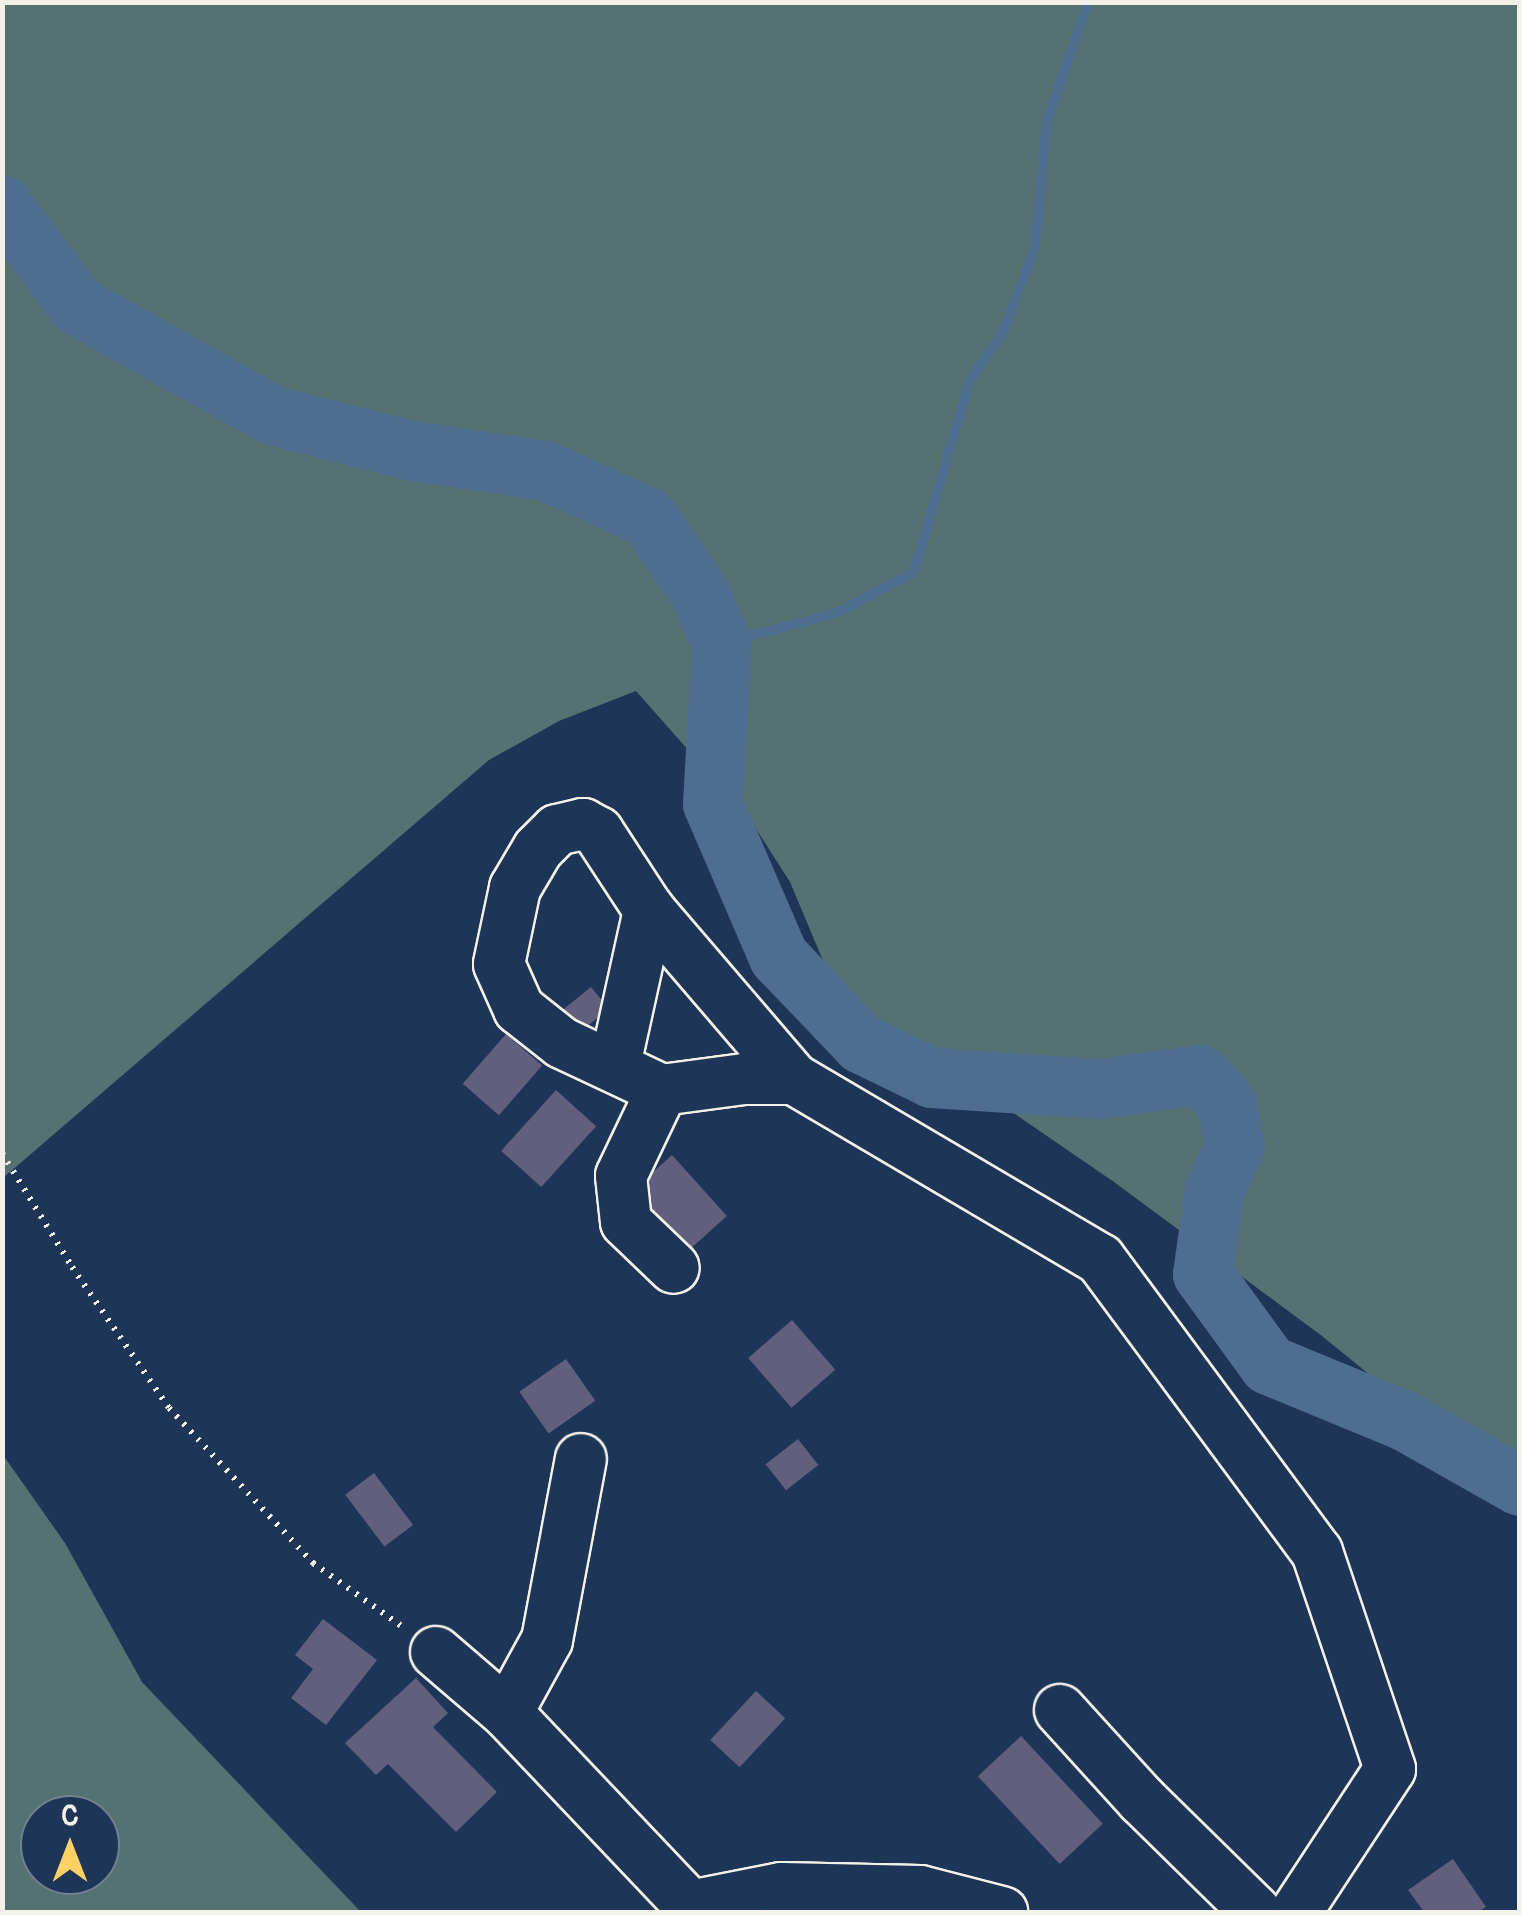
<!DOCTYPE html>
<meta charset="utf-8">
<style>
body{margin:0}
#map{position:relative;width:1522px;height:1915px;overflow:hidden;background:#1d3557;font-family:Pangolin,sans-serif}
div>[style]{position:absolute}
.green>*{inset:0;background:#547271}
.stream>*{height:10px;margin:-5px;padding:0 5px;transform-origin:5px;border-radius:5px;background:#4f6d8f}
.river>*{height:60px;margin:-30px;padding:0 30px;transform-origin:30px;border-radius:30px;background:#4f6d8f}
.building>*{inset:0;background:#625f7e;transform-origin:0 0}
.path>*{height:6px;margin-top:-3px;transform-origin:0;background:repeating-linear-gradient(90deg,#f4f1e8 0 2.5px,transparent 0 10.5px)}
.roads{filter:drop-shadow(2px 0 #f4f1e8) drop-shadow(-2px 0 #f4f1e8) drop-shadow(0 2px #f4f1e8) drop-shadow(0 -2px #f4f1e8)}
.minor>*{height:50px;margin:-25px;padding:0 25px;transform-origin:25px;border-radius:25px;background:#1d3557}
span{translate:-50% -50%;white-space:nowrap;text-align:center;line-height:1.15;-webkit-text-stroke:8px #1d3557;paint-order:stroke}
.frame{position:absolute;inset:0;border:5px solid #f4f1e8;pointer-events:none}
.north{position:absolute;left:20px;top:1795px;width:100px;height:100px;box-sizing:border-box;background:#1d3557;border:2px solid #738091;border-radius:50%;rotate:0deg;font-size:28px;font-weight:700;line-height:40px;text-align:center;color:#f4f1e8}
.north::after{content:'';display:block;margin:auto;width:35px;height:45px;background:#ffd166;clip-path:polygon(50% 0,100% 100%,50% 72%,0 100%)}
</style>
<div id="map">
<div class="green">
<div style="clip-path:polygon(3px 2px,1519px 3px,1519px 1469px,1445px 1436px,1322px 1336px,1114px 1182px,890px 1028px,829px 975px,790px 882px,751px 821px,636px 691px,559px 721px,489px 760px,3px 1178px)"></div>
<div style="clip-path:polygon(evenodd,3px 1455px,65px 1543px,142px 1682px,361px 1912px,3px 1912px,3px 1455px,40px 1815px,100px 1815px,100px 1875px,40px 1875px,40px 1815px)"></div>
</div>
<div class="stream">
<div style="left:722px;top:643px;width:119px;rotate:-14.6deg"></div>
<div style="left:837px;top:613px;width:87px;rotate:-28deg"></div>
<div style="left:914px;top:572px;width:200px;rotate:-73.7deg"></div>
<div style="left:970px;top:380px;width:57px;rotate:-54.9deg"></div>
<div style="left:1003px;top:333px;width:91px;rotate:-69.4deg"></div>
<div style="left:1035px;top:248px;width:128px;rotate:-84.6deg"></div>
<div style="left:1047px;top:121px;width:126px;rotate:-70.6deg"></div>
</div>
<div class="river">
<div style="left:2px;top:205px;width:126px;rotate:53deg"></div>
<div style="left:78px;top:306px;width:225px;rotate:29.3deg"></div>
<div style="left:274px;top:416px;width:142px;rotate:14.2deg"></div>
<div style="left:412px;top:451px;width:135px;rotate:8.5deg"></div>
<div style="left:546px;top:471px;width:113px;rotate:24.5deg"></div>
<div style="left:649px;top:518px;width:88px;rotate:55.6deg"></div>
<div style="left:699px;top:591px;width:57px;rotate:66.1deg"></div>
<div style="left:722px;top:643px;width:161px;rotate:93.2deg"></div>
<div style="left:713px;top:804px;width:167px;rotate:66.7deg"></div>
<div style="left:779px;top:957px;width:120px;rotate:46.3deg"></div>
<div style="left:862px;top:1044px;width:78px;rotate:25.9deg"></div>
<div style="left:932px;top:1078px;width:167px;rotate:3.8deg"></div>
<div style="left:1099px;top:1089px;width:102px;rotate:-7.9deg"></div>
<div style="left:1200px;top:1075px;width:39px;rotate:46deg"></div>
<div style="left:1227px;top:1103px;width:44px;rotate:79.5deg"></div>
<div style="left:1235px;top:1146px;width:48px;rotate:114.4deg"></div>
<div style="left:1215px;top:1190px;width:85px;rotate:98.1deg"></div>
<div style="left:1203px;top:1274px;width:112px;rotate:54deg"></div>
<div style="left:1269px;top:1365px;width:147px;rotate:22.4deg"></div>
<div style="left:1405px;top:1421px;width:132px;rotate:29.5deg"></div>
</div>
<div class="building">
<div style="left:591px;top:987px;width:28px;height:45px;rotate:51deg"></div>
<div style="left:506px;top:1034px;width:48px;height:66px;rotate:41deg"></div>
<div style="left:556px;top:1090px;width:54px;height:82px;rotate:42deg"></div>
<div style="left:672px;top:1155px;width:82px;height:59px;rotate:48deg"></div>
<div style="left:792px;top:1320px;width:66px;height:58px;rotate:49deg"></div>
<div style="left:566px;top:1359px;width:51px;height:57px;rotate:55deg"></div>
<div style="left:798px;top:1439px;width:33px;height:41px;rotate:52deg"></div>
<div style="left:374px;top:1473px;width:65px;height:36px;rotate:53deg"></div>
<div style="clip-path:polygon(323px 1619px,377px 1660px,326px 1725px,291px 1698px,313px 1669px,295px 1655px)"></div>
<div style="clip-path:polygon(416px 1678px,448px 1713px,433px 1727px,497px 1792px,456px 1832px,388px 1764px,376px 1775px,345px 1743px)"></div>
<div style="left:756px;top:1691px;width:40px;height:67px;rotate:43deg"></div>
<div style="left:1021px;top:1736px;width:120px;height:59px;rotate:47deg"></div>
<div style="clip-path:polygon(1453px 1859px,1486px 1907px,1478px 1912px,1424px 1912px,1408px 1890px)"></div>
</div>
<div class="path">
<div style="left:2px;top:1153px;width:134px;rotate:58.4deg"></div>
<div style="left:72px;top:1267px;width:171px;rotate:55.5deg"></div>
<div style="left:169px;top:1408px;width:212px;rotate:47.1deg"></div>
<div style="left:313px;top:1563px;width:115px;rotate:35.5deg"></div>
</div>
<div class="roads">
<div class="minor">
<div style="left:615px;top:1065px;width:159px;rotate:-77.6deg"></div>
<div style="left:794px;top:1079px;width:50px;rotate:180deg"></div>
<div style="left:744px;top:1079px;width:83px;rotate:172.4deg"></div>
<div style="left:662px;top:1090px;width:110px;rotate:-154.8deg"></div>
<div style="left:562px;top:1043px;width:55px;rotate:-141.7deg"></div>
<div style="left:519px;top:1009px;width:49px;rotate:-114deg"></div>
<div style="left:499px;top:964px;width:78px;rotate:-78.1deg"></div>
<div style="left:515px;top:888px;width:45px;rotate:-59.5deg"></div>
<div style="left:538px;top:849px;width:27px;rotate:-45deg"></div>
<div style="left:557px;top:830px;width:27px;rotate:-13deg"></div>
<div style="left:583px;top:824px;width:17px;rotate:28deg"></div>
<div style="left:598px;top:832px;width:93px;rotate:56.8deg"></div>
<div style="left:649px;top:910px;width:223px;rotate:49.4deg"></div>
<div style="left:794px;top:1079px;width:355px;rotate:30.5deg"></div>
<div style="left:1100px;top:1259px;width:365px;rotate:53.5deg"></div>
<div style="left:1317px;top:1552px;width:229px;rotate:71.4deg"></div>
<div style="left:1390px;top:1769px;width:171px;rotate:123.3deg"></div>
<div style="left:662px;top:1090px;width:95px;rotate:115.5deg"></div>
<div style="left:621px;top:1176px;width:46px;rotate:83.8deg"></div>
<div style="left:626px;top:1222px;width:66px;rotate:43.8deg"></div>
<div style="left:436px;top:1652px;width:94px;rotate:40.7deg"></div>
<div style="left:507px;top:1713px;width:274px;rotate:46.5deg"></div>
<div style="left:1060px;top:1710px;width:122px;rotate:47.7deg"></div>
<div style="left:1142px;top:1800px;width:160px;rotate:44.5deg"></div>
<div style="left:507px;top:1713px;width:83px;rotate:-61.3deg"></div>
<div style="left:547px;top:1640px;width:184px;rotate:-79.4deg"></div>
<div style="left:690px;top:1906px;width:93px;rotate:-11.2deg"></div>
<div style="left:781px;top:1888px;width:139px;rotate:1.2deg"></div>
<div style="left:920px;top:1891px;width:85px;rotate:14.4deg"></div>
</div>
</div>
<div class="frame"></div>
<div class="north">С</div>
</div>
